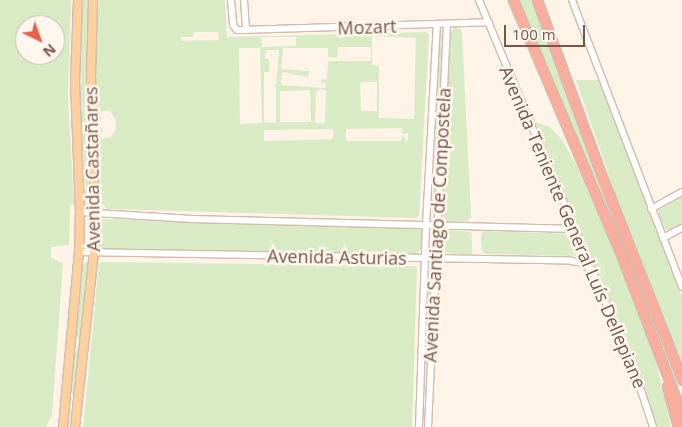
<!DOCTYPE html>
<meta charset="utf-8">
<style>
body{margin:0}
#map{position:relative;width:682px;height:427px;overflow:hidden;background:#fdf3e7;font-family:"Open Sans",sans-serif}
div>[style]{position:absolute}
.green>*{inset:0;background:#d8ebc5}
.roads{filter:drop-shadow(1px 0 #d2bbaf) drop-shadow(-1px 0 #d2bbaf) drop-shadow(0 1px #d2bbaf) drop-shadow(0 -1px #d2bbaf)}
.minor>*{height:6px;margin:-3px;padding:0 3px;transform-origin:3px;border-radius:3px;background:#fff}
.major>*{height:8px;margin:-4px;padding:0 4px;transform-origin:4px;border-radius:4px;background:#fcd19f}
.highway>*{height:9px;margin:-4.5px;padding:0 4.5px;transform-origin:4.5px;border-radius:4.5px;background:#f8ad9d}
span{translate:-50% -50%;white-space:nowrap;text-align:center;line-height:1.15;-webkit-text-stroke:5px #fff7ee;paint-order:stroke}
.street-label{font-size:18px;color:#78574b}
.north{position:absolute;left:15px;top:15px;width:50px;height:50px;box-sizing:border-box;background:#fff7ee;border:1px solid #c9b7ad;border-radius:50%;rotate:138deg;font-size:14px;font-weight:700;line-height:20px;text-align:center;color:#78574b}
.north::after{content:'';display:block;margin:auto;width:18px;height:22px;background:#e9604b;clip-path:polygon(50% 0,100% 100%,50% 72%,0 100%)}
.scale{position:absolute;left:504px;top:25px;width:81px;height:22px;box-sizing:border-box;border:2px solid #78574b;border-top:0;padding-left:6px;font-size:15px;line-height:18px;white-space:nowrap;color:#78574b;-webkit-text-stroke:4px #fff7ee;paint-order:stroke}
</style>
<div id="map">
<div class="green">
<div style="clip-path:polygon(evenodd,0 0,71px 0,68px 98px,74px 204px,70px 205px,69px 245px,51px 247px,51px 258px,63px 263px,52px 415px,46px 427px,0 427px,0 0,25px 25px,55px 25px,55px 55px,25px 55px,25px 25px)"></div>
<div style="clip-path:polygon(83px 0,91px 0,92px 207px,90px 207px,86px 204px,80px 77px)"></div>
<div style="clip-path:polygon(evenodd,99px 0,225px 0,227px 37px,426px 32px,429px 35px,419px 215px,416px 218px,108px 209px,102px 204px,95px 92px,95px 41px,99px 0,194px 32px,218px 32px,219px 40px,181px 41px,181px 37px,193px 37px,194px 32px,99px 0,372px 36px,416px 38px,414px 119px,379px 118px,379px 66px,372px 65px,372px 36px,99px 0,296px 37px,296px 46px,262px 47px,261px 37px,296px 37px,99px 0,338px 47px,371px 47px,371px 61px,328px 61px,327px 79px,321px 80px,321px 83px,326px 84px,325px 88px,281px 85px,282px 72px,308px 77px,309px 71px,281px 69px,283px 48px,328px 48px,328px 57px,337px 58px,338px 47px,99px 0,239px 48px,260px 48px,262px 123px,240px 124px,239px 48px,99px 0,266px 50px,279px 50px,276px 85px,273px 85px,276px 88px,276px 123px,264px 122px,264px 72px,269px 72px,269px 59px,265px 59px,266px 50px,99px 0,360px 82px,377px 82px,377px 111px,361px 111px,360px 82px,99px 0,319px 89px,326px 90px,325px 123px,315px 123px,316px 92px,319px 89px,99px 0,310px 90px,311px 122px,280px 122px,280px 91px,310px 90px,99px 0,105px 110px,106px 112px,109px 110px,115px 118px,116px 130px,110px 138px,108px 137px,106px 139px,105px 137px,103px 140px,100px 135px,103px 130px,99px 124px,102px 118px,98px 114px,105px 110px,99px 0,402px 128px,402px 134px,408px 133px,408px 140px,405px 141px,404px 136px,402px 136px,401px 141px,346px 141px,346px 129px,402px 128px,99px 0,264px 130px,333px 129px,333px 139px,264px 141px,264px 130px)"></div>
<div style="clip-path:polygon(519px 0,532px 0,565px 83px,605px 199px,548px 75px)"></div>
<div style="clip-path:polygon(454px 28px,461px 29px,462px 34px,471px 217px,467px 222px,447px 221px,441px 215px,450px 33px)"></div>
<div style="clip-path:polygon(442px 34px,435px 211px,432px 214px,440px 36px)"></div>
<div style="clip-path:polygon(576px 80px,599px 80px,682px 297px,682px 363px,614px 190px)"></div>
<div style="clip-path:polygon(535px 122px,550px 127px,562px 140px,576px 164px,613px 249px,656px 361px,671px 427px,657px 427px,637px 368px)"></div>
<div style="clip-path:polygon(682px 197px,682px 224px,672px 230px,666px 230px,659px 216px,659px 210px)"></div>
<div style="clip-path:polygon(102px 219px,420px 228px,423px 231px,422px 249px,416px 254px,104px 249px,99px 247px,98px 240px,98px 224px)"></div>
<div style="clip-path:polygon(448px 230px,470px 232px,472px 235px,472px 254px,442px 253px,439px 246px,440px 236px,443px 231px)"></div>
<div style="clip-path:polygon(485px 231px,572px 234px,580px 252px,575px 256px,486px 254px,482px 251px,481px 234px)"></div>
<div style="clip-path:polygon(88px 260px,89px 261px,82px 337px,80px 339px,76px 336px,83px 265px)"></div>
<div style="clip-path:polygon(102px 262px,415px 266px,417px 268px,412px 427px,83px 427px,99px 264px)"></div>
<div style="clip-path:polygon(431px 267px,433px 269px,427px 365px,424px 363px,429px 269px)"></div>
<div style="clip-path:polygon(78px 349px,80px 350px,73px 395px,69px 390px,73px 352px)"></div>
</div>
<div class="roads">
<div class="minor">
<div style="left:231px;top:0;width:25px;rotate:85deg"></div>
<div style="left:233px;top:25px;width:6px;rotate:51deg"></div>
<div style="left:237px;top:30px;width:4px"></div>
<div style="left:241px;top:30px;width:248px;rotate:-1.8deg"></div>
<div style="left:244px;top:0;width:30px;rotate:86deg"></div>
<div style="left:479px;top:0;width:413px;rotate:67.3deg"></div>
<div style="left:638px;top:381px;width:48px;rotate:71.9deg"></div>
<div style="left:572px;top:0;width:307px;rotate:69deg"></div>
<div style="left:651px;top:209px;width:35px;rotate:-29deg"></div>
<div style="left:80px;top:212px;width:112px;rotate:3.6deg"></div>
<div style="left:192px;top:219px;width:383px;rotate:1.5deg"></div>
<div style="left:663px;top:238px;width:21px;rotate:-28deg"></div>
<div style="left:79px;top:252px;width:492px;rotate:1deg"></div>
<div style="left:571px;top:261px;width:12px;rotate:9deg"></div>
<div style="left:583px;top:263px;width:11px;rotate:45deg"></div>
<div style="left:419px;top:427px;width:202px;rotate:-88deg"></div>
<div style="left:426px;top:225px;width:200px;rotate:-86.9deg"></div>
<div style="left:428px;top:427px;width:403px;rotate:-87.3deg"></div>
</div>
<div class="major">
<div style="left:63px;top:427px;width:176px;rotate:-84.8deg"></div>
<div style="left:79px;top:252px;width:40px;rotate:-88.6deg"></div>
<div style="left:80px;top:212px;width:133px;rotate:-92.2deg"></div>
<div style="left:75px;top:79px;width:79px;rotate:-87.8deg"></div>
<div style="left:75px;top:427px;width:175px;rotate:-83.8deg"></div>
<div style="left:94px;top:253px;width:40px;rotate:-88.6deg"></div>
<div style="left:95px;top:213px;width:137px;rotate:-91.7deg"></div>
<div style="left:91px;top:76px;width:76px;rotate:-88.5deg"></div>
</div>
<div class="highway">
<div style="left:513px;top:0;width:274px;rotate:67deg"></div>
<div style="left:620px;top:252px;width:173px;rotate:69.1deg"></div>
<div style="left:537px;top:0;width:191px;rotate:69.8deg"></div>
<div style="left:603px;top:179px;width:216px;rotate:68.5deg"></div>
<div style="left:667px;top:386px;width:42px;rotate:75deg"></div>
</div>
</div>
<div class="street-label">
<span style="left:367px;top:27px;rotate:-2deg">Mozart</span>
<span style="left:92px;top:169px;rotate:-91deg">Avenida Castañares</span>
<span style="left:437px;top:225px;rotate:-87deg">Avenida Santiago de Compostela</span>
<span style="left:573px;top:227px;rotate:67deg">Avenida Teniente General Luís Dellepiane</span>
<span style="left:337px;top:257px;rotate:1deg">Avenida Asturias</span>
</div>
<div class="north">N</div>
<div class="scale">100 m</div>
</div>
